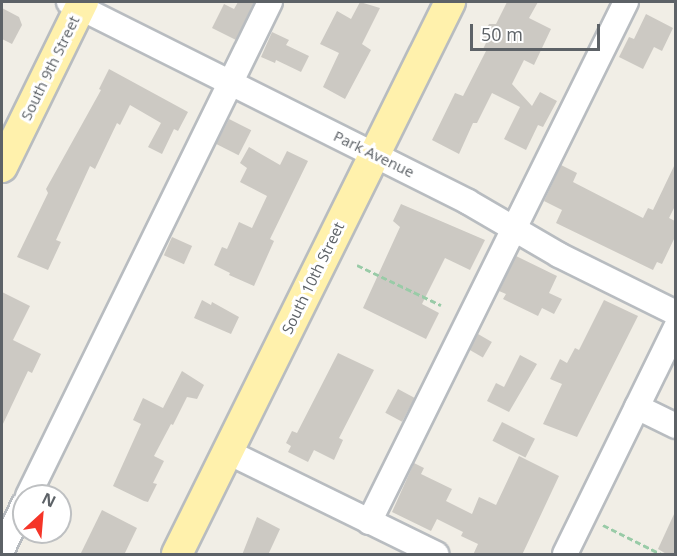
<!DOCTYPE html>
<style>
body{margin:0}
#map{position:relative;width:677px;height:556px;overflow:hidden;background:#f1eee6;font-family:"Open Sans",sans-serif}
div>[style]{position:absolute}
.building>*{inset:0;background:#ccc9c3;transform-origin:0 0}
.path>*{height:3px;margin-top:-1.5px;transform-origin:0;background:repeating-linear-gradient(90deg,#99cba7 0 6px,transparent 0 9px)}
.roads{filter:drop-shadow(2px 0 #b8bcc0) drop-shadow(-2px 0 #b8bcc0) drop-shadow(0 2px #b8bcc0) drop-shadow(0 -2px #b8bcc0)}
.minor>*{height:24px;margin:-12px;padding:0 12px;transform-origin:12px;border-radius:12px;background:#fff}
.major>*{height:30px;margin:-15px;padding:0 15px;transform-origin:15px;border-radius:15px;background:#fff1ac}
span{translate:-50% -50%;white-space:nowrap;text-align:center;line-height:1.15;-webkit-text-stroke:6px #fff;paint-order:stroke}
.street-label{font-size:15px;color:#5d6267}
.frame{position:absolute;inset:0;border:3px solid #5d6267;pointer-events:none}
.north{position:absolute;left:12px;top:484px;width:60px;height:60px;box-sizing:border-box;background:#fff;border:2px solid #bec0c2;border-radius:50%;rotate:26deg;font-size:16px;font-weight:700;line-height:24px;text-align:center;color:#5d6267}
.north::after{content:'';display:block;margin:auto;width:21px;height:27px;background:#f53528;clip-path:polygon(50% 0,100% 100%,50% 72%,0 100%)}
.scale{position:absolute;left:470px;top:24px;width:130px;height:27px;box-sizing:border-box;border:3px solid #5d6267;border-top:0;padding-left:8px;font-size:18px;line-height:21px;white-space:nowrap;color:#5d6267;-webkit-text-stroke:4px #fff;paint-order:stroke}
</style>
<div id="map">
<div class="building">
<div style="clip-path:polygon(238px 2px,254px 2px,236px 40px,212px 28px,224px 4px,234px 9px)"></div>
<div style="clip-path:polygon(360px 2px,380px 8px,362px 44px,371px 50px,345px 99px,323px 87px,339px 53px,320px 44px,337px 11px,351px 19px)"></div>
<div style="clip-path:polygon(507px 2px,538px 2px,529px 18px,551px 29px,534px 65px,524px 60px,512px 84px,532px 106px,540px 92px,557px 101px,543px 127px,538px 125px,526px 150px,504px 139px,520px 107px,492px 93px,477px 123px,473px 123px,459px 154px,432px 140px,455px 93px,463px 96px,486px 51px,483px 49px,486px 43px,481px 40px,489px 24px,496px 24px)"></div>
<div style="clip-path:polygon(2px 8px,19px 17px,22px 25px,12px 44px,2px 39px)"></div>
<div style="clip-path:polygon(646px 14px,673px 28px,662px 51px,654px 47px,643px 69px,619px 57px,629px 37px,634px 39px)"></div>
<div style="clip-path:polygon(272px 32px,289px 40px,286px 45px,309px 56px,301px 72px,276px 60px,275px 63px,261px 57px)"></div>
<div style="clip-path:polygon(109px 69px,188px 112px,178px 131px,174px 129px,162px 154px,148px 147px,161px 123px,130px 105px,120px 125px,117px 123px,95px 169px,90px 166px,56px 240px,61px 242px,48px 270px,17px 257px,48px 193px,46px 189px,101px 90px,99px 89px)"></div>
<div style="left:229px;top:119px;width:25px;height:28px;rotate:27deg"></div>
<div style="clip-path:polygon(249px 147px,280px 165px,287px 151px,308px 161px,270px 239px,274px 241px,254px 286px,229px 275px,230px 273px,214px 265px,222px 247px,227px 249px,239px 222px,252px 228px,267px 196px,240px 182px,247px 168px,240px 163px)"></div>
<div style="clip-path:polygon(675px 164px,675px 206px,669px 218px,675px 221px,675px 237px,662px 264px,657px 262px,653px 270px,556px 223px,562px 210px,544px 201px,561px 165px,577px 173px,573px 182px,643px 218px,648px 208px,653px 210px)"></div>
<div style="clip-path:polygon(401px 204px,485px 240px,470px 270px,445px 258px,422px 304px,439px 313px,426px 339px,363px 308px,400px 227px,393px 221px)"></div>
<div style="left:172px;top:237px;width:22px;height:20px;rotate:24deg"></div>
<div style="clip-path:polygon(516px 256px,557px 276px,549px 293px,562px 299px,554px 314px,542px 308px,538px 316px,503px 299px,506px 294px,499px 291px)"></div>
<div style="clip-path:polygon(2px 292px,30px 306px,13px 340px,41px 354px,32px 373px,28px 371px,2px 426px)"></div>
<div style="clip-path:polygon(202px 300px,211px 305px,212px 302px,239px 317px,231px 334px,194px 318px)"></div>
<div style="clip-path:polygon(604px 300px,638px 316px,577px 437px,543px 424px,562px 384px,550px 379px,560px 359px,567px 363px,575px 348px,579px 350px)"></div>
<div style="left:478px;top:334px;width:16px;height:18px;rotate:30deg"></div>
<div style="clip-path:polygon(338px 353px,374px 370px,339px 438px,343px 440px,334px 460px,314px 450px,308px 462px,288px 452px,291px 446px,286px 443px,292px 431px,297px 433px)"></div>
<div style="clip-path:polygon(520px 355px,537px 364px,509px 412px,487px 401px,496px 383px,504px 387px)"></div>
<div style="clip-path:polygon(182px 371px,204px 385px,197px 399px,187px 397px,173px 425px,171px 424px,154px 456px,164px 461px,153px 483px,157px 484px,148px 502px,144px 501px,113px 486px,141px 424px,133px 420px,143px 398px,163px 408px)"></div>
<div style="left:398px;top:389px;width:19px;height:27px;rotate:28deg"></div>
<div style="left:502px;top:422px;width:37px;height:21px;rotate:27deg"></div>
<div style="clip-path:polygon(519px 456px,559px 476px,522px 555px,473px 555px,478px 544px,461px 536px,463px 532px,437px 519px,431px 531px,392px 512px,414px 463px,424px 468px,421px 474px,452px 489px,446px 501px,472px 514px,479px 497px,496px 505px)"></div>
<div style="clip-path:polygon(102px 510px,137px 528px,124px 555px,80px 555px)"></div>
<div style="clip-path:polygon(675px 512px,675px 555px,668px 555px,658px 549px)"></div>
<div style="clip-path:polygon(257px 517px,280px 529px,268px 555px,242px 555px)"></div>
</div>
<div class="path">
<div style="left:357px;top:265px;width:93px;rotate:25.5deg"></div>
<div style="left:603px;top:525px;width:65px;rotate:26.6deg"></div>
</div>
<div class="roads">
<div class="minor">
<div style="left:69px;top:2px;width:446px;rotate:26.6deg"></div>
<div style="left:468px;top:202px;width:105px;rotate:30.2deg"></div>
<div style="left:559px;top:255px;width:131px;rotate:26.4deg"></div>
<div style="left:637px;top:407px;width:43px;rotate:26deg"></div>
<div style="left:228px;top:452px;width:232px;rotate:26.1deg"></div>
<div style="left:28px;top:496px;width:550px;rotate:-63.9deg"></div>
<div style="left:369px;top:522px;width:580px;rotate:-63.7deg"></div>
<div style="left:2px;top:550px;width:51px;rotate:-64.4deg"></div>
<div style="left:565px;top:554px;width:253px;rotate:-63.9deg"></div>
</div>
<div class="major">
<div style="left:2px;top:167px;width:184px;rotate:-63.9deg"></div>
<div style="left:177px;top:554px;width:616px;rotate:-63.68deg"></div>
</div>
</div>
<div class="street-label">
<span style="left:50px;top:68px;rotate:-64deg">South 9th Street</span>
<span style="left:374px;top:154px;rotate:26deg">Park Avenue</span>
<span style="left:313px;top:278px;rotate:-64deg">South 10th Street</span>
</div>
<div class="frame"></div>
<div class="north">N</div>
<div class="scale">50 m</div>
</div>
